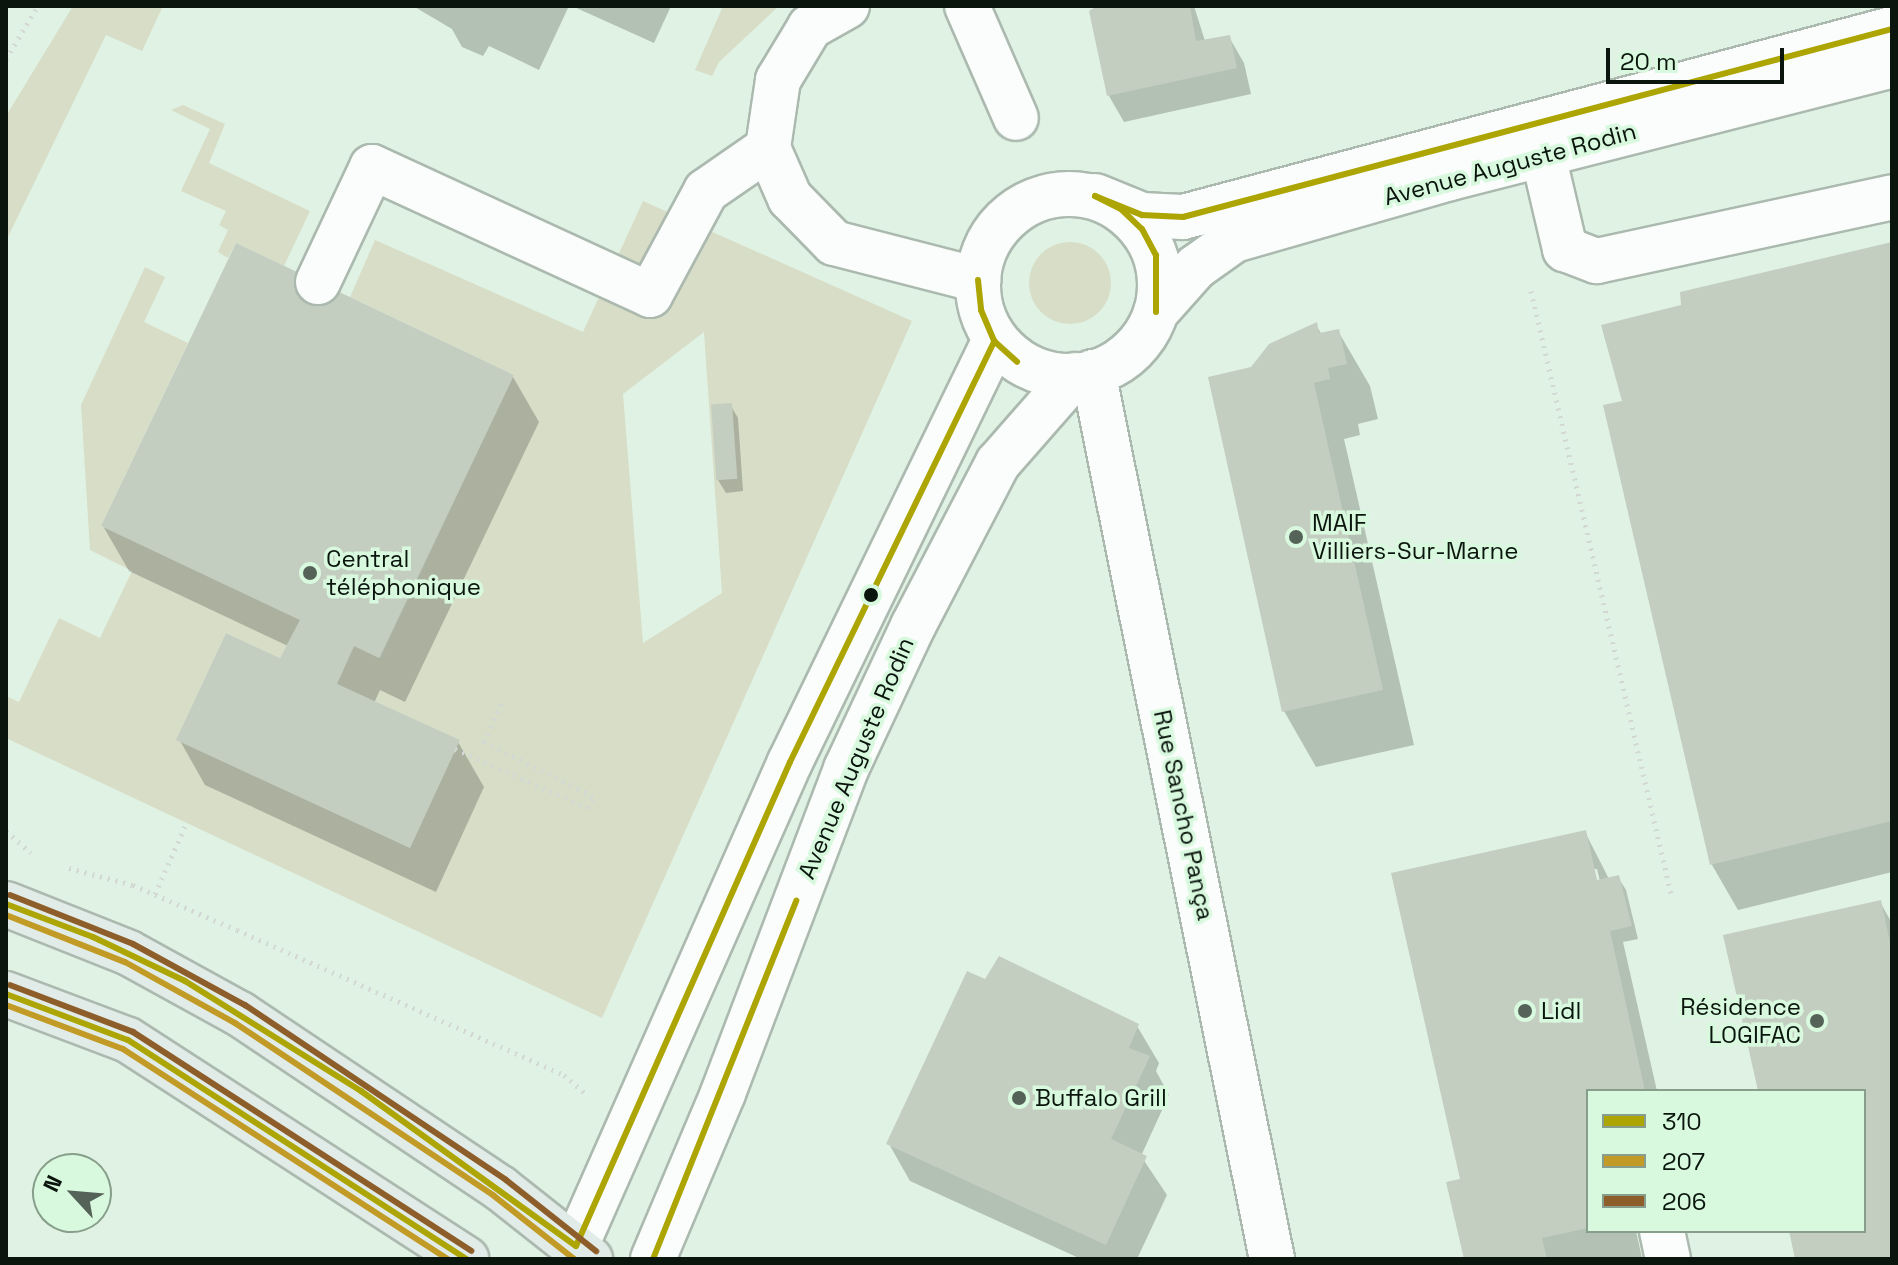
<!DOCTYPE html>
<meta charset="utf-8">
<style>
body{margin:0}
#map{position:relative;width:1898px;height:1265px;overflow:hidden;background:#e0f2e3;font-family:"Space Grotesk",sans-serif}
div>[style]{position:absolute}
.green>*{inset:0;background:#d7ddc7}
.round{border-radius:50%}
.shadow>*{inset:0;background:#0003}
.building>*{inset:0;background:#c3cec1;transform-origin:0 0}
.path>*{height:5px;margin-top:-2.5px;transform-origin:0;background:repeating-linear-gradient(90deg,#d2d8d4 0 2px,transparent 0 8px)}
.roads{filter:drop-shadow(2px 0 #abb9ae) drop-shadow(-2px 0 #abb9ae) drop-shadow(0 2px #abb9ae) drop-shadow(0 -2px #abb9ae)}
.minor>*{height:44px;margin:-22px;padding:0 22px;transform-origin:22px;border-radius:22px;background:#fafdfb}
.minor>.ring{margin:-22px;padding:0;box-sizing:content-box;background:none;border:44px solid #fafdfb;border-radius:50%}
.major>*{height:44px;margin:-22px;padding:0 22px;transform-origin:22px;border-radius:22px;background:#e1ebe7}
.bus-1>*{height:6px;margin:-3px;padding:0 3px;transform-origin:3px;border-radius:3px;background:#aca503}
.bus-2>*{height:6px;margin:-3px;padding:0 3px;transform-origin:3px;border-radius:3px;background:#c29b26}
.bus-3>*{height:6px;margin:-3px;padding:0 3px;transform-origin:3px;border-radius:3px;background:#8d5e2a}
.dots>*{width:22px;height:22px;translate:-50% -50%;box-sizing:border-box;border:4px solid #d9f9df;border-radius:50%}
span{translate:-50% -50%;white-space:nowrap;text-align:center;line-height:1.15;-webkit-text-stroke:7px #d9f9df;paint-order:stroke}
.street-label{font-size:24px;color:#0a150d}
.poi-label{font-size:24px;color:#0a150d}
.left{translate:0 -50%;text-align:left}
.right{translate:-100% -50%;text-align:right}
.frame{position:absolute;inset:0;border:8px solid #0a150d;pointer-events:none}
.legend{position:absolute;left:1586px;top:1089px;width:280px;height:144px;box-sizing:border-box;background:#d9f9df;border:2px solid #869e8b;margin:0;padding:10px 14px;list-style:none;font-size:24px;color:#0a150d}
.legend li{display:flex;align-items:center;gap:16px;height:40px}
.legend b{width:40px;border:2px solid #869e8b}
.north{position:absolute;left:32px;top:1153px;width:80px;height:80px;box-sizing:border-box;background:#d9f9df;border:2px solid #869e8b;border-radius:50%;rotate:296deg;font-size:22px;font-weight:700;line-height:32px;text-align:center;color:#0a150d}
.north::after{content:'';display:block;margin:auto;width:28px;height:36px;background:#556258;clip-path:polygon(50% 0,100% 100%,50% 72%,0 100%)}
.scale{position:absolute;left:1606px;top:48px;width:178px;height:36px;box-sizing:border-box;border:4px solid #0a150d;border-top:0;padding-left:10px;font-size:24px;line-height:28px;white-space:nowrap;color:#0a150d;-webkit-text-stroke:6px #d9f9df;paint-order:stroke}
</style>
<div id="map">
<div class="green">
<div style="clip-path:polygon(73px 6px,163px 6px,142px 51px,106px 35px,6px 241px,6px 116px)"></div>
<div style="clip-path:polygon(723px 6px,779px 6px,719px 62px,712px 76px,695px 70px)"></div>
<div style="clip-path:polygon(183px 105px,225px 124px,209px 163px,310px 211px,284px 266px,236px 243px,228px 258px,218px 252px,228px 230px,219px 225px,226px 211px,181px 191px,210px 129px,171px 110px)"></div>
<div style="clip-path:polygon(evenodd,643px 201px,912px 321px,602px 1018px,6px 738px,6px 696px,19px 702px,59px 618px,100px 638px,132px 571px,90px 550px,81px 405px,145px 267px,165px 277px,144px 322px,188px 343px,101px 526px,300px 620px,280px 658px,226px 633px,177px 739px,410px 848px,459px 740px,337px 684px,354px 646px,380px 658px,514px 375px,350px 297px,375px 240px,583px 332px,643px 201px,704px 332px,722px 593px,643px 643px,623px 394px,704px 332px)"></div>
<div class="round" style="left:1029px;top:242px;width:82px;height:82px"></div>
</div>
<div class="shadow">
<div style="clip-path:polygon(413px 6px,569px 6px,539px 70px,489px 46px,483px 56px,462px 47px,452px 29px)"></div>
<div style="clip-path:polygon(572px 6px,671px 6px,654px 43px)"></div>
<div style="clip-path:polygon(1099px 6px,1194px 6px,1205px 41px,1229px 37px,1244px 63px,1251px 94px,1124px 122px,1109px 96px,1091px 12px)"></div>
<div style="clip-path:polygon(1892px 244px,1892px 872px,1738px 910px,1712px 865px,1605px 407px,1625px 403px,1684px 306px)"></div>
<div style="clip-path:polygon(1316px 325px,1322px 335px,1338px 331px,1370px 386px,1378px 419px,1358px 424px,1360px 435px,1344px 439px,1414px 745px,1316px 767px,1284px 711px,1252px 368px)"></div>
<div style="clip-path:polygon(513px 377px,539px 422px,405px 702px,380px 690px,374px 703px,458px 742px,484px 787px,436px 892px,205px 785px,179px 739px,281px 660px,288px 646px,129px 571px,103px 526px)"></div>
<div style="clip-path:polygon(731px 406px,738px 418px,743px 491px,726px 493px,718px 480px)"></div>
<div style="clip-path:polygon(evenodd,1585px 832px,1609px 879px,1618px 877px,1626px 890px,1638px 939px,1623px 942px,1657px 1091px,1588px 1091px,1588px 1231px,1636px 1231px,1642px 1258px,1466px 1259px,1462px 1181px,1585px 832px,1593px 869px,1597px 869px,1600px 881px,1596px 881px,1593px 869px)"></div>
<div style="clip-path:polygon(1880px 902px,1892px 923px,1892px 1259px,1797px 1259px,1791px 1231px,1864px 1231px,1864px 1091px,1760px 1091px)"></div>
<div style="clip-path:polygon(985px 981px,1137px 1026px,1159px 1063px,1156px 1071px,1169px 1095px,1141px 1156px,1167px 1195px,1137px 1259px,1081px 1259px,910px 1181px,889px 1144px)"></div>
</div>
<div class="building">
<div style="clip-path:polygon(1097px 6px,1190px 6px,1196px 41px,1230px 35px,1237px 68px,1107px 96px,1089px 11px)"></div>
<div style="clip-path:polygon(1892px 242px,1892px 821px,1710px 865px,1603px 405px,1622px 401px,1601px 325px,1681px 305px,1680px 292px)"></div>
<div style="clip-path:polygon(236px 243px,514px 375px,379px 658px,354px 646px,337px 684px,460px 740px,410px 848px,176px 740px,226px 633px,280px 658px,300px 620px,101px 526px)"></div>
<div style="clip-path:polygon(1317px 322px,1319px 333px,1339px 329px,1347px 364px,1328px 368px,1330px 379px,1314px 383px,1383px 690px,1282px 712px,1208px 377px,1251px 367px,1269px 344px)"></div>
<div style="left:732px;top:403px;width:76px;height:21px;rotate:86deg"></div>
<div style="clip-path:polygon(1586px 830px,1597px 880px,1619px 875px,1632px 926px,1610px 931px,1645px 1091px,1588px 1091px,1588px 1228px,1542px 1238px,1547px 1259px,1464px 1259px,1446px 1182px,1460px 1179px,1391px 873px)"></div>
<div style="clip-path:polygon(1881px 900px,1892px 952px,1892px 1259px,1795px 1259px,1789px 1231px,1864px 1231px,1864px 1091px,1758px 1091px,1723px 935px)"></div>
<div style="clip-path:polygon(999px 956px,1139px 1024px,1129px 1048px,1150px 1056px,1111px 1139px,1147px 1156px,1106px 1245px,886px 1144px,967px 971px,985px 979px)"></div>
</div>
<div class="path">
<div style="left:6px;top:59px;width:62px;rotate:-58.9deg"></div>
<div style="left:1531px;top:291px;width:623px;rotate:76.92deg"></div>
<div style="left:455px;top:749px;width:145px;rotate:23.9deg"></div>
<div style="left:588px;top:808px;width:13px;rotate:-67deg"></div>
<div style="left:593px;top:796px;width:122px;rotate:-153.6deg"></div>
<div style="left:484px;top:742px;width:48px;rotate:-65.6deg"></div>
<div style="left:6px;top:831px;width:33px;rotate:41deg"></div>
<div style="left:69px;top:868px;width:66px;rotate:14.9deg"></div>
<div style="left:133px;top:885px;width:113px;rotate:23.4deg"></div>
<div style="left:237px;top:930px;width:358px;rotate:23.9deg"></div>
<div style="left:564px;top:1075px;width:29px;rotate:41deg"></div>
<div style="left:155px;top:894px;width:77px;rotate:-66.1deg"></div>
</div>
<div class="roads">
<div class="minor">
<div style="left:847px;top:6px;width:43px;rotate:150.4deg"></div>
<div style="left:810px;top:27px;width:62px;rotate:121.1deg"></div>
<div style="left:778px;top:80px;width:69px;rotate:98.4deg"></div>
<div style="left:768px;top:148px;width:55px;rotate:66.3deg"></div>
<div style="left:790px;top:198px;width:63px;rotate:45.6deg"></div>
<div style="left:834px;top:243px;width:149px;rotate:14.4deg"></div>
<div style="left:967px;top:6px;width:122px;rotate:66.4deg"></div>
<div style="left:1543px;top:155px;width:97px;rotate:76.8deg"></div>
<div style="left:1565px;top:249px;width:34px;rotate:21deg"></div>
<div style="left:1597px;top:261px;width:302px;rotate:-12.2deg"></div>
<div class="ring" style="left:978px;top:194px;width:138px;height:138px"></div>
<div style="left:1095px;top:196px;width:51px;rotate:22deg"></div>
<div style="left:1142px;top:215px;width:41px;rotate:2.8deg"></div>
<div style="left:1183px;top:217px;width:734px;rotate:-14.85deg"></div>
<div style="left:318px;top:282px;width:127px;rotate:-64.8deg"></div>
<div style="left:372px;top:167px;width:306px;rotate:24.7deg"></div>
<div style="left:650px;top:295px;width:118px;rotate:-61.7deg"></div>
<div style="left:706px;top:191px;width:75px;rotate:-34.7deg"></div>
<div style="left:1156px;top:312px;width:60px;rotate:-48.4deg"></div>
<div style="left:1196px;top:267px;width:47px;rotate:-35.4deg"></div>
<div style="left:1234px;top:240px;width:225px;rotate:-16deg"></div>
<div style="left:1450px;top:178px;width:456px;rotate:-14.3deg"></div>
<div style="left:1093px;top:372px;width:905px;rotate:78.59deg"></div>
<div style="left:1662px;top:1231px;width:29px;rotate:78deg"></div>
<div style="left:576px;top:1246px;width:529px;rotate:-66.15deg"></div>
<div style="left:790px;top:762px;width:468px;rotate:-64.1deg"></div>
<div style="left:653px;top:1259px;width:180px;rotate:-67.1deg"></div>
<div style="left:723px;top:1093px;width:347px;rotate:-69.2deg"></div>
<div style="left:846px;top:769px;width:158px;rotate:-64.9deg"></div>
<div style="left:913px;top:626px;width:184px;rotate:-62.5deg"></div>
<div style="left:998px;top:463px;width:117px;rotate:-48.8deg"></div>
</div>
<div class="major">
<div style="left:6px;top:904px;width:132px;rotate:21.7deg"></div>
<div style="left:129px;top:953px;width:127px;rotate:28.8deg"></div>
<div style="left:240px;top:1014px;width:313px;rotate:33.8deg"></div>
<div style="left:500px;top:1188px;width:115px;rotate:38.3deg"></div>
<div style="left:6px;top:994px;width:130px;rotate:20.7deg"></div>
<div style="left:128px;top:1040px;width:403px;rotate:32.9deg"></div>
</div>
</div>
<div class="bus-1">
<div style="left:1095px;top:196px;width:29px;rotate:27deg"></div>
<div style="left:1121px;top:209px;width:29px;rotate:44deg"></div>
<div style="left:1142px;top:229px;width:30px;rotate:62deg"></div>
<div style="left:1156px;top:255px;width:57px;rotate:90deg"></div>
<div style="left:1095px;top:196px;width:51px;rotate:22deg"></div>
<div style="left:1142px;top:215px;width:41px;rotate:2.8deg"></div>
<div style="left:1183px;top:217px;width:734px;rotate:-14.85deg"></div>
<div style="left:978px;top:280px;width:30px;rotate:84deg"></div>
<div style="left:981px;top:310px;width:34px;rotate:67deg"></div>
<div style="left:994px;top:341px;width:31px;rotate:42deg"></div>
<div style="left:6px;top:904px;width:93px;rotate:20.8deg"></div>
<div style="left:93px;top:937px;width:102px;rotate:25.6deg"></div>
<div style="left:185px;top:981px;width:208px;rotate:32deg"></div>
<div style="left:361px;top:1091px;width:265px;rotate:35.8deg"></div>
<div style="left:576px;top:1246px;width:529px;rotate:-66.15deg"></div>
<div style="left:790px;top:762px;width:468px;rotate:-64.1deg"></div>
<div style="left:6px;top:994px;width:130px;rotate:20.7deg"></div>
<div style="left:128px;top:1040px;width:403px;rotate:32.9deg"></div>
<div style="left:653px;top:1259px;width:386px;rotate:-68.2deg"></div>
</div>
<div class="bus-2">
<div style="left:6px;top:915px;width:128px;rotate:21.6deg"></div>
<div style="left:125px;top:962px;width:126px;rotate:29deg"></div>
<div style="left:235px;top:1023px;width:311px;rotate:33.7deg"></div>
<div style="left:494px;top:1196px;width:102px;rotate:38.2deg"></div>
<div style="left:6px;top:1005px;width:125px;rotate:20.6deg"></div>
<div style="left:123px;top:1049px;width:387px;rotate:32.9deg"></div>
</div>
<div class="bus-3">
<div style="left:10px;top:895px;width:132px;rotate:21.7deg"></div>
<div style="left:133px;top:944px;width:128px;rotate:28.6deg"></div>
<div style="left:245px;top:1005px;width:314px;rotate:33.8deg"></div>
<div style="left:506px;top:1180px;width:115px;rotate:38.3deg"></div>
<div style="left:10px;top:985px;width:132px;rotate:20.9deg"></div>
<div style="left:133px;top:1032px;width:403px;rotate:32.9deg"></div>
</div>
<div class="dots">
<div style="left:1296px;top:537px;background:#556258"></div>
<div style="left:310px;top:573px;background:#556258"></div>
<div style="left:871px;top:595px;background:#0a150d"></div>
<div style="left:1525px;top:1011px;background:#556258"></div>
<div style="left:1817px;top:1021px;background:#556258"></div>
<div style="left:1019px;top:1098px;background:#556258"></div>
</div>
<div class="street-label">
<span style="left:1510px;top:164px;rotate:-15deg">Avenue Auguste Rodin</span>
<span style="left:856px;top:758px;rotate:-67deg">Avenue Auguste Rodin</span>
<span style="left:1184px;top:815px;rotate:78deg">Rue Sancho Pança</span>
</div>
<div class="poi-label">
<span class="left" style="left:1312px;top:537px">MAIF<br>Villiers-Sur-Marne</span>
<span class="left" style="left:326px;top:573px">Central<br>téléphonique</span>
<span class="right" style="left:1801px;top:1021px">Résidence<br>LOGIFAC</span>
<span class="left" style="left:1541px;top:1011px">Lidl</span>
<span class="left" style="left:1035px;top:1098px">Buffalo Grill</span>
</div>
<div class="frame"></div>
<ul class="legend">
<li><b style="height:10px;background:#aca503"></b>310</li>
<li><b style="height:10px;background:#c29b26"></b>207</li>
<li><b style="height:10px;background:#8d5e2a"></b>206</li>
</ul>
<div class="north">N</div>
<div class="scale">20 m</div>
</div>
